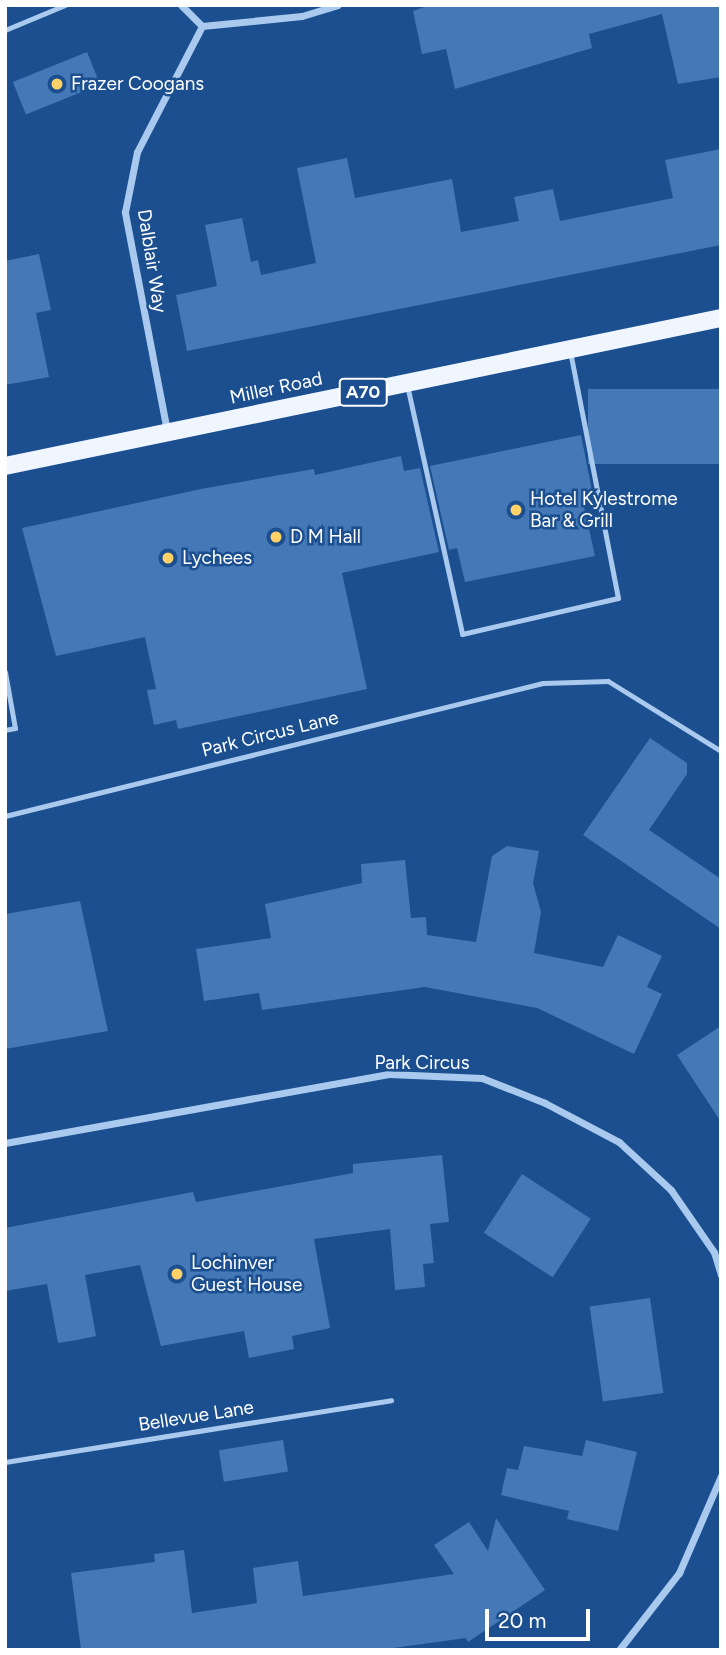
<!DOCTYPE html>
<style>
body{margin:0}
#map{position:relative;width:726px;height:1655px;overflow:hidden;background:#1b4f8f;font-family:Figtree,sans-serif}
div>[style]{position:absolute}
.building>*{inset:0;background:#4478b7;transform-origin:0 0}
.service>*{height:5px;margin:-2.5px;padding:0 2.5px;transform-origin:2.5px;border-radius:2.5px;background:#a9c9ee}
.minor>*{height:7px;margin:-3.5px;padding:0 3.5px;transform-origin:3.5px;border-radius:3.5px;background:#a9c9ee}
.primary>*{height:18px;margin:-9px;padding:0 9px;transform-origin:9px;border-radius:9px;background:#f0f6ff}
.dots>*{width:19px;height:19px;translate:-50% -50%;box-sizing:border-box;border:4px solid #1b4f8f;border-radius:50%}
span{translate:-50% -50%;white-space:nowrap;text-align:center;line-height:1.15;-webkit-text-stroke:5px #1b4f8f;paint-order:stroke}
.shield-label span{padding:2px 5px;background:#1b4f8f;border:2px solid;border-radius:5px;-webkit-text-stroke-width:0}
.shield-label{font-size:18px;color:#fff;font-weight:700}
.poi-label{font-size:19px;color:#fff}
.left{translate:0 -50%;text-align:left}
.street-label{font-size:19px;color:#fff}
.frame{position:absolute;inset:0;border:7px solid #fff;pointer-events:none}
.scale{position:absolute;left:485px;top:1609px;width:105px;height:32px;box-sizing:border-box;border:4px solid #fff;border-top:0;padding-left:9px;font-size:21px;line-height:24px;white-space:nowrap;color:#fff;-webkit-text-stroke:5px #1b4f8f;paint-order:stroke}
</style>
<div id="map">
<div class="building">
<div style="clip-path:polygon(430px 5px,721px 5px,721px 77px,678px 84px,662px 14px,589px 34px,592px 48px,455px 89px,446px 49px,422px 54px,413px 11px)"></div>
<div style="left:87px;top:52px;width:35px;height:80px;rotate:68deg"></div>
<div style="clip-path:polygon(721px 149px,721px 245px,187px 351px,176px 295px,217px 286px,205px 225px,242px 218px,251px 262px,258px 260px,261px 275px,316px 263px,297px 168px,347px 158px,355px 198px,452px 179px,461px 232px,519px 221px,514px 197px,553px 189px,560px 221px,673px 198px,665px 160px)"></div>
<div style="clip-path:polygon(39px 254px,51px 310px,36px 313px,49px 377px,5px 385px,5px 261px)"></div>
<div style="left:721px;top:389px;width:75px;height:133px;rotate:90deg"></div>
<div style="clip-path:polygon(581px 435px,592px 491px,581px 493px,595px 556px,465px 582px,457px 548px,449px 550px,430px 466px)"></div>
<div style="clip-path:polygon(401px 456px,404px 471px,420px 468px,439px 552px,342px 573px,367px 689px,178px 729px,176px 720px,154px 725px,147px 690px,156px 689px,145px 637px,56px 656px,22px 528px,201px 489px,314px 469px,315px 475px)"></div>
<div style="clip-path:polygon(650px 738px,687px 763px,687px 774px,649px 830px,721px 879px,721px 929px,583px 835px)"></div>
<div style="clip-path:polygon(507px 846px,539px 851px,533px 883px,541px 912px,534px 953px,603px 967px,618px 935px,662px 956px,647px 987px,662px 994px,634px 1054px,537px 1008px,425px 987px,262px 1010px,259px 993px,204px 1001px,196px 949px,271px 938px,265px 904px,362px 883px,361px 864px,405px 860px,411px 918px,426px 917px,427px 935px,476px 942px,492px 856px)"></div>
<div style="clip-path:polygon(80px 901px,108px 1031px,5px 1049px,5px 914px)"></div>
<div style="clip-path:polygon(721px 1026px,721px 1122px,677px 1055px)"></div>
<div style="clip-path:polygon(442px 1155px,449px 1222px,430px 1224px,434px 1263px,423px 1264px,425px 1287px,395px 1290px,390px 1229px,314px 1239px,330px 1328px,292px 1336px,294px 1349px,249px 1358px,244px 1331px,161px 1346px,140px 1265px,85px 1275px,96px 1336px,77px 1340px,58px 1343px,47px 1284px,5px 1291px,5px 1228px,193px 1192px,196px 1202px,239px 1194px,353px 1173px,353px 1164px)"></div>
<div style="left:522px;top:1174px;width:82px;height:70px;rotate:33deg"></div>
<div style="left:650px;top:1298px;width:96px;height:61px;rotate:82deg"></div>
<div style="left:283px;top:1440px;width:32px;height:65px;rotate:81deg"></div>
<div style="clip-path:polygon(586px 1440px,637px 1452px,618px 1531px,567px 1519px,569px 1511px,501px 1495px,507px 1468px,518px 1470px,524px 1446px,582px 1456px)"></div>
<div style="clip-path:polygon(496px 1518px,545px 1590px,468px 1642px,466px 1638px,379px 1650px,81px 1650px,71px 1573px,155px 1562px,154px 1554px,184px 1550px,192px 1613px,257px 1603px,253px 1568px,298px 1561px,303px 1596px,454px 1574px,434px 1545px,469px 1522px,488px 1551px)"></div>
</div>
<div class="service">
<div style="left:5px;top:30px;width:65px;rotate:-22.6deg"></div>
<div style="left:407px;top:385px;width:255px;rotate:77.5deg"></div>
<div style="left:462px;top:634px;width:160px;rotate:-13deg"></div>
<div style="left:618px;top:598px;width:251px;rotate:-101deg"></div>
<div style="left:5px;top:672px;width:57px;rotate:79.9deg"></div>
<div style="left:15px;top:728px;width:10px;rotate:169deg"></div>
<div style="left:5px;top:816px;width:554px;rotate:-13.89deg"></div>
<div style="left:543px;top:683px;width:65px;rotate:-1.8deg"></div>
<div style="left:608px;top:681px;width:133px;rotate:31.8deg"></div>
<div style="left:5px;top:1462px;width:391px;rotate:-9.1deg"></div>
</div>
<div class="minor">
<div style="left:181px;top:5px;width:30px;rotate:45deg"></div>
<div style="left:202px;top:26px;width:100px;rotate:-5.7deg"></div>
<div style="left:302px;top:16px;width:37px;rotate:-17deg"></div>
<div style="left:167px;top:431px;width:223px;rotate:-100.9deg"></div>
<div style="left:125px;top:212px;width:61px;rotate:-78.7deg"></div>
<div style="left:137px;top:152px;width:142px;rotate:-62.7deg"></div>
<div style="left:5px;top:1143px;width:390px;rotate:-10.2deg"></div>
<div style="left:389px;top:1074px;width:93px;rotate:2.5deg"></div>
<div style="left:482px;top:1078px;width:68px;rotate:21.6deg"></div>
<div style="left:545px;top:1103px;width:84px;rotate:27.8deg"></div>
<div style="left:619px;top:1142px;width:71px;rotate:42.7deg"></div>
<div style="left:671px;top:1190px;width:75px;rotate:55.3deg"></div>
<div style="left:714px;top:1252px;width:24px;rotate:73deg"></div>
<div style="left:619px;top:1650px;width:98px;rotate:-52.1deg"></div>
<div style="left:679px;top:1573px;width:106px;rotate:-66.6deg"></div>
</div>
<div class="primary">
<div style="left:5px;top:466px;width:731px;rotate:-11.68deg"></div>
</div>
<div class="dots">
<div style="left:57px;top:84px;background:#ffd166"></div>
<div style="left:516px;top:510px;background:#ffd166"></div>
<div style="left:276px;top:537px;background:#ffd166"></div>
<div style="left:168px;top:558px;background:#ffd166"></div>
<div style="left:177px;top:1274px;background:#ffd166"></div>
</div>
<div class="shield-label">
<span style="left:363px;top:392px">A70</span>
</div>
<div class="poi-label">
<span class="left" style="left:71px;top:84px">Frazer Coogans</span>
<span class="left" style="left:530px;top:510px">Hotel Kylestrome<br>Bar &amp; Grill</span>
<span class="left" style="left:290px;top:537px">D M Hall</span>
<span class="left" style="left:182px;top:558px">Lychees</span>
<span class="left" style="left:191px;top:1274px">Lochinver<br>Guest House</span>
</div>
<div class="street-label">
<span style="left:152px;top:261px;rotate:81deg">Dalblair Way</span>
<span style="left:276px;top:388px;rotate:-12deg">Miller Road</span>
<span style="left:270px;top:734px;rotate:-14deg">Park Circus Lane</span>
<span style="left:422px;top:1063px">Park Circus</span>
<span style="left:196px;top:1416px;rotate:-9deg">Bellevue Lane</span>
</div>
<div class="frame"></div>
<div class="scale">20 m</div>
</div>
